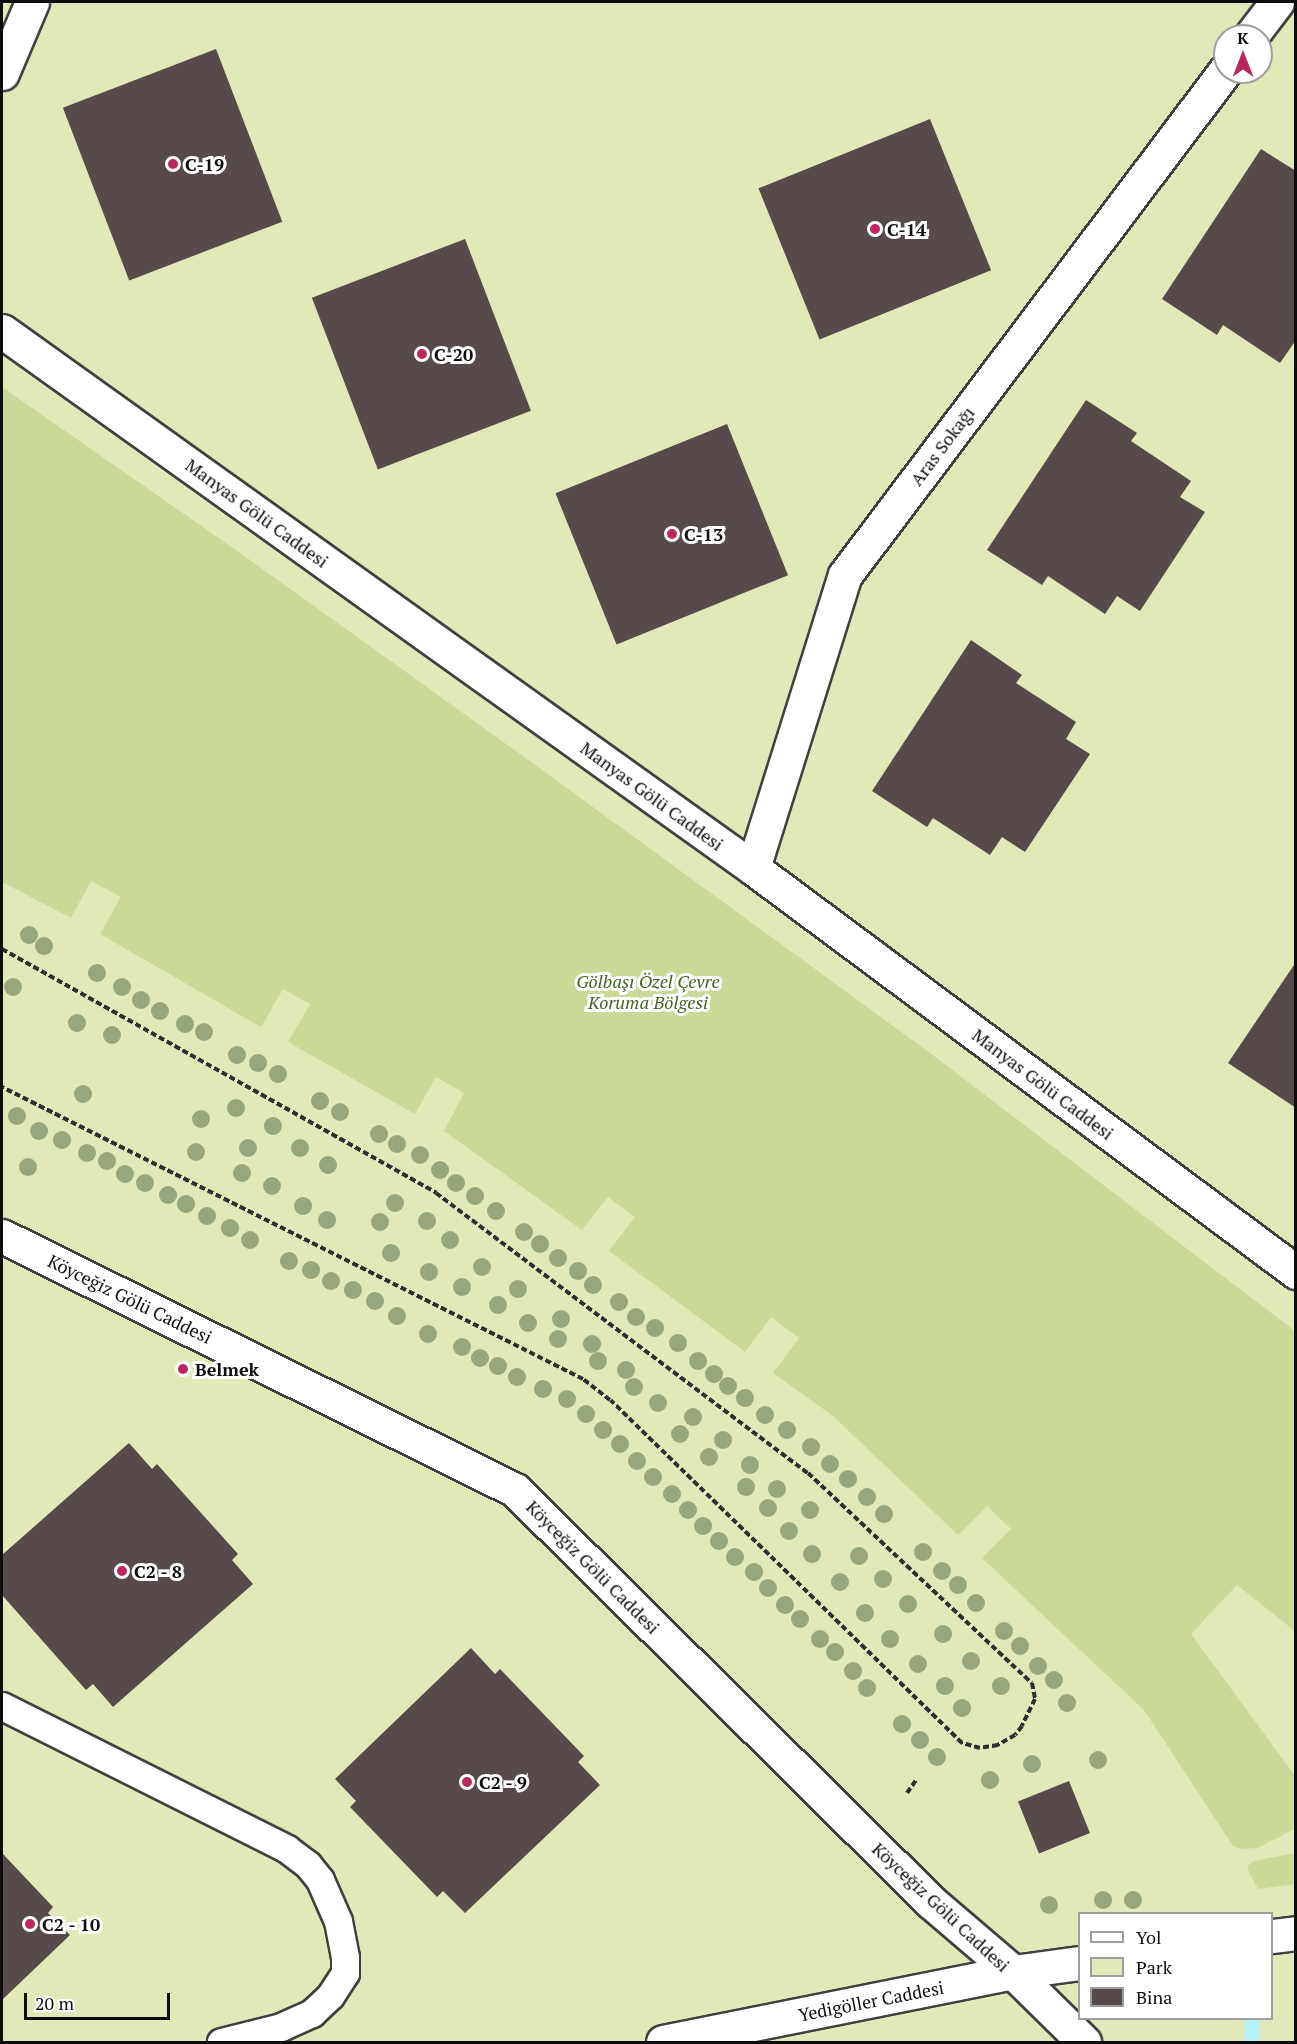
<!DOCTYPE html>
<meta charset="utf-8">
<style>
body{margin:0}
#map{position:relative;width:1297px;height:2044px;overflow:hidden;background:#fff6ee;font-family:"PT Serif",serif}
div>[style]{position:absolute}
.green>*{inset:0;background:#e1e9b8}
.forest>*{inset:0;background:#cad997}
.stream>*{height:15px;margin:-7.5px;padding:0 7.5px;transform-origin:7.5px;border-radius:7.5px;background:#b3f2f6}
.building>*{inset:0;background:#564a4a;transform-origin:0 0}
.path>*{height:4px;margin-top:-2px;transform-origin:0;background:repeating-linear-gradient(90deg,#2f2f2f 0 6px,transparent 0 9px)}
.roads{filter:drop-shadow(2px 0 #404040) drop-shadow(-2px 0 #404040) drop-shadow(0 2px #404040) drop-shadow(0 -2px #404040)}
.service>*{height:27px;margin:-13.5px;padding:0 13.5px;transform-origin:13.5px;border-radius:13.5px;background:#fff}
.minor>*{height:33px;margin:-16.5px;padding:0 16.5px;transform-origin:16.5px;border-radius:16.5px;background:#fff}
.tertiary>*{height:33px;margin:-16.5px;padding:0 16.5px;transform-origin:16.5px;border-radius:16.5px;background:#fff}
.trees>*{width:18px;height:18px;margin:-9px;border-radius:50%;background:#98a67c}
.dots>*{width:16px;height:16px;translate:-50% -50%;box-sizing:border-box;border:3px solid #fff;border-radius:50%}
span{translate:-50% -50%;white-space:nowrap;text-align:center;line-height:1.15;-webkit-text-stroke:6px #fff;paint-order:stroke}
.poi-label{font-size:18px;color:#0d0d0d;font-weight:700}
.left{translate:0 -50%;text-align:left}
.street-label{font-size:18px;color:#0d0d0d}
.park-label{font-size:18px;color:#43651e;font-style:italic}
.frame{position:absolute;inset:0;border:3px solid #0d0d0d;pointer-events:none}
.legend{position:absolute;left:1078px;top:1912px;width:195px;height:108px;box-sizing:border-box;background:#fff;border:2px solid #9e9e9e;margin:0;padding:8px 10px;list-style:none;font-size:18px;color:#0d0d0d}
.legend li{display:flex;align-items:center;gap:12px;height:30px}
.legend b{width:30px;border:2px solid #9e9e9e}
.north{position:absolute;left:1213px;top:24px;width:60px;height:60px;box-sizing:border-box;background:#fff;border:2px solid #9e9e9e;border-radius:50%;rotate:0deg;font-size:16px;font-weight:700;line-height:24px;text-align:center;color:#0d0d0d}
.north::after{content:'';display:block;margin:auto;width:21px;height:27px;background:#bc265e;clip-path:polygon(50% 0,100% 100%,50% 72%,0 100%)}
.scale{position:absolute;left:24px;top:1993px;width:146px;height:27px;box-sizing:border-box;border:3px solid #0d0d0d;border-top:0;padding-left:8px;font-size:18px;line-height:21px;white-space:nowrap;color:#0d0d0d;-webkit-text-stroke:4px #fff;paint-order:stroke}
</style>
<div id="map">
<div class="green">
<div style="clip-path:polygon(evenodd,2px 2px,1295px 2px,1295px 2042px,2px 2042px,2px 2px,1225px 36px,1261px 36px,1261px 72px,1225px 72px,1225px 36px,2px 2px,1080px 1914px,1272px 1914px,1272px 2018px,1080px 2018px,1080px 1914px)"></div>
</div>
<div class="forest">
<div style="clip-path:polygon(2px 387px,243px 555px,523px 756px,926px 1050px,1295px 1331px,1295px 1631px,1237px 1585px,1191px 1634px,1295px 1776px,1295px 1829px,1257px 1848px,1240px 1849px,1233px 1846px,1144px 1710px,982px 1558px,1011px 1529px,987px 1506px,958px 1535px,833px 1416px,773px 1373px,799px 1338px,771px 1317px,745px 1352px,609px 1251px,635px 1217px,608px 1197px,582px 1230px,444px 1131px,464px 1093px,436px 1077px,415px 1114px,288px 1042px,310px 1004px,283px 989px,261px 1027px,100px 934px,121px 897px,91px 881px,71px 918px,2px 882px)"></div>
<div style="clip-path:polygon(1295px 1853px,1295px 1884px,1258px 1889px,1248px 1870px,1248px 1865px,1254px 1861px)"></div>
</div>
<div class="stream">
<div style="left:1251px;top:2042px;width:24px;rotate:-88deg"></div>
</div>
<div class="building">
<div style="left:216px;top:49px;width:185px;height:164px;rotate:69deg"></div>
<div style="left:930px;top:119px;width:163px;height:185px;rotate:68deg"></div>
<div style="clip-path:polygon(1261px 149px,1296px 171px,1296px 340px,1280px 363px,1223px 325px,1217px 335px,1162px 299px)"></div>
<div style="left:465px;top:239px;width:184px;height:164px;rotate:69deg"></div>
<div style="clip-path:polygon(1086px 400px,1137px 433px,1131px 441px,1191px 481px,1180px 497px,1205px 512px,1140px 611px,1117px 596px,1105px 614px,1048px 576px,1042px 585px,987px 550px)"></div>
<div style="left:727px;top:424px;width:163px;height:185px;rotate:68deg"></div>
<div style="clip-path:polygon(971px 640px,1022px 675px,1016px 683px,1076px 722px,1066px 739px,1090px 754px,1025px 852px,1002px 837px,990px 855px,933px 818px,927px 827px,872px 791px)"></div>
<div style="clip-path:polygon(1296px 962px,1296px 1108px,1228px 1063px)"></div>
<div style="clip-path:polygon(129px 1443px,152px 1469px,157px 1464px,238px 1554px,232px 1560px,253px 1584px,113px 1707px,93px 1684px,86px 1690px,2px 1595px,2px 1555px)"></div>
<div style="clip-path:polygon(471px 1648px,495px 1674px,500px 1669px,584px 1756px,578px 1762px,600px 1785px,465px 1913px,443px 1891px,437px 1897px,350px 1807px,356px 1801px,335px 1779px)"></div>
<div style="left:1069px;top:1781px;width:56px;height:55px;rotate:68deg"></div>
<div style="clip-path:polygon(2px 1853px,53px 1907px,48px 1913px,70px 1935px,2px 2000px)"></div>
</div>
<div class="path">
<div style="left:2px;top:949px;width:498px;rotate:29.3deg"></div>
<div style="left:436px;top:1193px;width:466px;rotate:37deg"></div>
<div style="left:808px;top:1473px;width:307px;rotate:43.2deg"></div>
<div style="left:1032px;top:1683px;width:16px;rotate:79deg"></div>
<div style="left:1035px;top:1699px;width:30px;rotate:116deg"></div>
<div style="left:1022px;top:1726px;width:11px;rotate:128deg"></div>
<div style="left:1015px;top:1735px;width:20px;rotate:150deg"></div>
<div style="left:998px;top:1745px;width:18px;rotate:171deg"></div>
<div style="left:980px;top:1748px;width:19px;rotate:-164deg"></div>
<div style="left:962px;top:1743px;width:491px;rotate:-135.7deg"></div>
<div style="left:610px;top:1400px;width:34px;rotate:-142deg"></div>
<div style="left:583px;top:1379px;width:650px;rotate:-153.32deg"></div>
<div style="left:907px;top:1793px;width:16px;rotate:-55deg"></div>
</div>
<div class="roads">
<div class="service">
<div style="left:2px;top:1706px;width:319px;rotate:26.6deg"></div>
<div style="left:287px;top:1849px;width:26px;rotate:37deg"></div>
<div style="left:308px;top:1865px;width:19px;rotate:51deg"></div>
<div style="left:320px;top:1880px;width:45px;rotate:66.3deg"></div>
<div style="left:338px;top:1921px;width:37px;rotate:79deg"></div>
<div style="left:345px;top:1957px;width:16px;rotate:90deg"></div>
<div style="left:345px;top:1973px;width:27px;rotate:123deg"></div>
<div style="left:330px;top:1996px;width:25px;rotate:137deg"></div>
<div style="left:312px;top:2013px;width:34px;rotate:156deg"></div>
<div style="left:281px;top:2027px;width:62px;rotate:166deg"></div>
</div>
<div class="minor">
<div style="left:1251px;top:36px;width:43px;rotate:-52.6deg"></div>
<div style="left:2px;top:73px;width:77px;rotate:-67.1deg"></div>
<div style="left:753px;top:868px;width:307px;rotate:-72.6deg"></div>
<div style="left:845px;top:575px;width:631px;rotate:-52.98deg"></div>
<div style="left:1013px;top:1972px;width:100px;rotate:44.6deg"></div>
</div>
<div class="tertiary">
<div style="left:2px;top:331px;width:923px;rotate:35.57deg"></div>
<div style="left:753px;top:868px;width:677px;rotate:36.65deg"></div>
<div style="left:2px;top:1236px;width:572px;rotate:26.34deg"></div>
<div style="left:515px;top:1490px;width:585px;rotate:44.72deg"></div>
<div style="left:931px;top:1902px;width:108px;rotate:40.5deg"></div>
<div style="left:1272px;top:1936px;width:24px;rotate:-7deg"></div>
<div style="left:663px;top:2042px;width:357px;rotate:-11.3deg"></div>
<div style="left:1013px;top:1972px;width:68px;rotate:-7.7deg"></div>
</div>
</div>
<div class="trees">
<div style="left:29px;top:935px"></div>
<div style="left:44px;top:946px"></div>
<div style="left:97px;top:973px"></div>
<div style="left:13px;top:987px"></div>
<div style="left:122px;top:987px"></div>
<div style="left:141px;top:1000px"></div>
<div style="left:160px;top:1011px"></div>
<div style="left:77px;top:1023px"></div>
<div style="left:185px;top:1024px"></div>
<div style="left:204px;top:1032px"></div>
<div style="left:112px;top:1035px"></div>
<div style="left:237px;top:1055px"></div>
<div style="left:258px;top:1063px"></div>
<div style="left:278px;top:1074px"></div>
<div style="left:83px;top:1094px"></div>
<div style="left:320px;top:1101px"></div>
<div style="left:236px;top:1108px"></div>
<div style="left:340px;top:1112px"></div>
<div style="left:17px;top:1116px"></div>
<div style="left:201px;top:1119px"></div>
<div style="left:273px;top:1126px"></div>
<div style="left:39px;top:1131px"></div>
<div style="left:379px;top:1134px"></div>
<div style="left:62px;top:1140px"></div>
<div style="left:397px;top:1144px"></div>
<div style="left:248px;top:1148px"></div>
<div style="left:300px;top:1148px"></div>
<div style="left:196px;top:1152px"></div>
<div style="left:87px;top:1153px"></div>
<div style="left:420px;top:1155px"></div>
<div style="left:107px;top:1161px"></div>
<div style="left:328px;top:1165px"></div>
<div style="left:28px;top:1167px"></div>
<div style="left:440px;top:1170px"></div>
<div style="left:242px;top:1173px"></div>
<div style="left:125px;top:1174px"></div>
<div style="left:145px;top:1183px"></div>
<div style="left:456px;top:1183px"></div>
<div style="left:272px;top:1186px"></div>
<div style="left:168px;top:1195px"></div>
<div style="left:475px;top:1196px"></div>
<div style="left:395px;top:1203px"></div>
<div style="left:186px;top:1204px"></div>
<div style="left:303px;top:1206px"></div>
<div style="left:496px;top:1211px"></div>
<div style="left:207px;top:1216px"></div>
<div style="left:327px;top:1220px"></div>
<div style="left:427px;top:1221px"></div>
<div style="left:380px;top:1222px"></div>
<div style="left:230px;top:1228px"></div>
<div style="left:524px;top:1232px"></div>
<div style="left:250px;top:1240px"></div>
<div style="left:450px;top:1240px"></div>
<div style="left:540px;top:1244px"></div>
<div style="left:391px;top:1253px"></div>
<div style="left:558px;top:1258px"></div>
<div style="left:289px;top:1261px"></div>
<div style="left:482px;top:1267px"></div>
<div style="left:311px;top:1270px"></div>
<div style="left:578px;top:1271px"></div>
<div style="left:429px;top:1272px"></div>
<div style="left:331px;top:1281px"></div>
<div style="left:593px;top:1285px"></div>
<div style="left:462px;top:1287px"></div>
<div style="left:518px;top:1289px"></div>
<div style="left:353px;top:1290px"></div>
<div style="left:375px;top:1301px"></div>
<div style="left:619px;top:1302px"></div>
<div style="left:498px;top:1305px"></div>
<div style="left:397px;top:1316px"></div>
<div style="left:636px;top:1317px"></div>
<div style="left:561px;top:1319px"></div>
<div style="left:528px;top:1323px"></div>
<div style="left:655px;top:1328px"></div>
<div style="left:428px;top:1334px"></div>
<div style="left:558px;top:1339px"></div>
<div style="left:678px;top:1343px"></div>
<div style="left:592px;top:1344px"></div>
<div style="left:462px;top:1347px"></div>
<div style="left:480px;top:1358px"></div>
<div style="left:598px;top:1361px"></div>
<div style="left:698px;top:1361px"></div>
<div style="left:498px;top:1366px"></div>
<div style="left:626px;top:1370px"></div>
<div style="left:714px;top:1374px"></div>
<div style="left:517px;top:1377px"></div>
<div style="left:728px;top:1386px"></div>
<div style="left:634px;top:1387px"></div>
<div style="left:543px;top:1389px"></div>
<div style="left:745px;top:1398px"></div>
<div style="left:567px;top:1399px"></div>
<div style="left:658px;top:1403px"></div>
<div style="left:586px;top:1414px"></div>
<div style="left:765px;top:1415px"></div>
<div style="left:693px;top:1417px"></div>
<div style="left:603px;top:1430px"></div>
<div style="left:787px;top:1430px"></div>
<div style="left:680px;top:1434px"></div>
<div style="left:723px;top:1440px"></div>
<div style="left:620px;top:1444px"></div>
<div style="left:811px;top:1447px"></div>
<div style="left:709px;top:1457px"></div>
<div style="left:637px;top:1461px"></div>
<div style="left:830px;top:1464px"></div>
<div style="left:750px;top:1465px"></div>
<div style="left:653px;top:1477px"></div>
<div style="left:848px;top:1479px"></div>
<div style="left:746px;top:1487px"></div>
<div style="left:777px;top:1489px"></div>
<div style="left:672px;top:1494px"></div>
<div style="left:867px;top:1497px"></div>
<div style="left:768px;top:1508px"></div>
<div style="left:688px;top:1510px"></div>
<div style="left:810px;top:1510px"></div>
<div style="left:884px;top:1514px"></div>
<div style="left:703px;top:1526px"></div>
<div style="left:789px;top:1531px"></div>
<div style="left:719px;top:1541px"></div>
<div style="left:923px;top:1552px"></div>
<div style="left:812px;top:1554px"></div>
<div style="left:859px;top:1556px"></div>
<div style="left:735px;top:1557px"></div>
<div style="left:942px;top:1571px"></div>
<div style="left:754px;top:1572px"></div>
<div style="left:883px;top:1579px"></div>
<div style="left:840px;top:1582px"></div>
<div style="left:958px;top:1585px"></div>
<div style="left:768px;top:1588px"></div>
<div style="left:976px;top:1603px"></div>
<div style="left:908px;top:1604px"></div>
<div style="left:785px;top:1605px"></div>
<div style="left:865px;top:1613px"></div>
<div style="left:800px;top:1619px"></div>
<div style="left:1004px;top:1631px"></div>
<div style="left:943px;top:1634px"></div>
<div style="left:820px;top:1639px"></div>
<div style="left:890px;top:1639px"></div>
<div style="left:1020px;top:1646px"></div>
<div style="left:835px;top:1652px"></div>
<div style="left:971px;top:1661px"></div>
<div style="left:918px;top:1664px"></div>
<div style="left:1038px;top:1666px"></div>
<div style="left:853px;top:1671px"></div>
<div style="left:1054px;top:1680px"></div>
<div style="left:945px;top:1686px"></div>
<div style="left:1001px;top:1686px"></div>
<div style="left:867px;top:1688px"></div>
<div style="left:1067px;top:1703px"></div>
<div style="left:962px;top:1708px"></div>
<div style="left:902px;top:1724px"></div>
<div style="left:920px;top:1740px"></div>
<div style="left:937px;top:1757px"></div>
<div style="left:1098px;top:1760px"></div>
<div style="left:1032px;top:1764px"></div>
<div style="left:990px;top:1780px"></div>
<div style="left:1103px;top:1900px"></div>
<div style="left:1133px;top:1900px"></div>
<div style="left:1049px;top:1905px"></div>
</div>
<div class="dots">
<div style="left:173px;top:164px;background:#bc265e"></div>
<div style="left:875px;top:229px;background:#bc265e"></div>
<div style="left:422px;top:354px;background:#bc265e"></div>
<div style="left:672px;top:534px;background:#bc265e"></div>
<div style="left:183px;top:1369px;background:#bc265e"></div>
<div style="left:122px;top:1571px;background:#bc265e"></div>
<div style="left:467px;top:1782px;background:#bc265e"></div>
<div style="left:30px;top:1924px;background:#bc265e"></div>
</div>
<div class="poi-label">
<span class="left" style="left:185px;top:164px">C-19</span>
<span class="left" style="left:887px;top:229px">C-14</span>
<span class="left" style="left:434px;top:354px">C-20</span>
<span class="left" style="left:684px;top:534px">C-13</span>
<span class="left" style="left:195px;top:1369px">Belmek</span>
<span class="left" style="left:134px;top:1571px">C2 - 8</span>
<span class="left" style="left:479px;top:1782px">C2 - 9</span>
<span class="left" style="left:42px;top:1924px">C2 - 10</span>
</div>
<div class="street-label">
<span style="left:942px;top:446px;rotate:-53deg">Aras Sokağı</span>
<span style="left:257px;top:513px;rotate:36deg">Manyas Gölü Caddesi</span>
<span style="left:652px;top:796px;rotate:36deg">Manyas Gölü Caddesi</span>
<span style="left:1043px;top:1084px;rotate:37deg">Manyas Gölü Caddesi</span>
<span style="left:130px;top:1299px;rotate:26deg">Köyceğiz Gölü Caddesi</span>
<span style="left:593px;top:1567px;rotate:45deg">Köyceğiz Gölü Caddesi</span>
<span style="left:941px;top:1907px;rotate:43deg">Köyceğiz Gölü Caddesi</span>
<span style="left:871px;top:2001px;rotate:-11deg">Yedigöller Caddesi</span>
</div>
<div class="park-label">
<span style="left:648px;top:992px">Gölbaşı Özel Çevre<br>Koruma Bölgesi</span>
</div>
<div class="frame"></div>
<ul class="legend">
<li><b style="height:8px;background:#fff"></b>Yol</li>
<li><b style="height:16px;background:#e1e9b8"></b>Park</li>
<li><b style="height:16px;background:#564a4a"></b>Bina</li>
</ul>
<div class="north">K</div>
<div class="scale">20 m</div>
</div>
